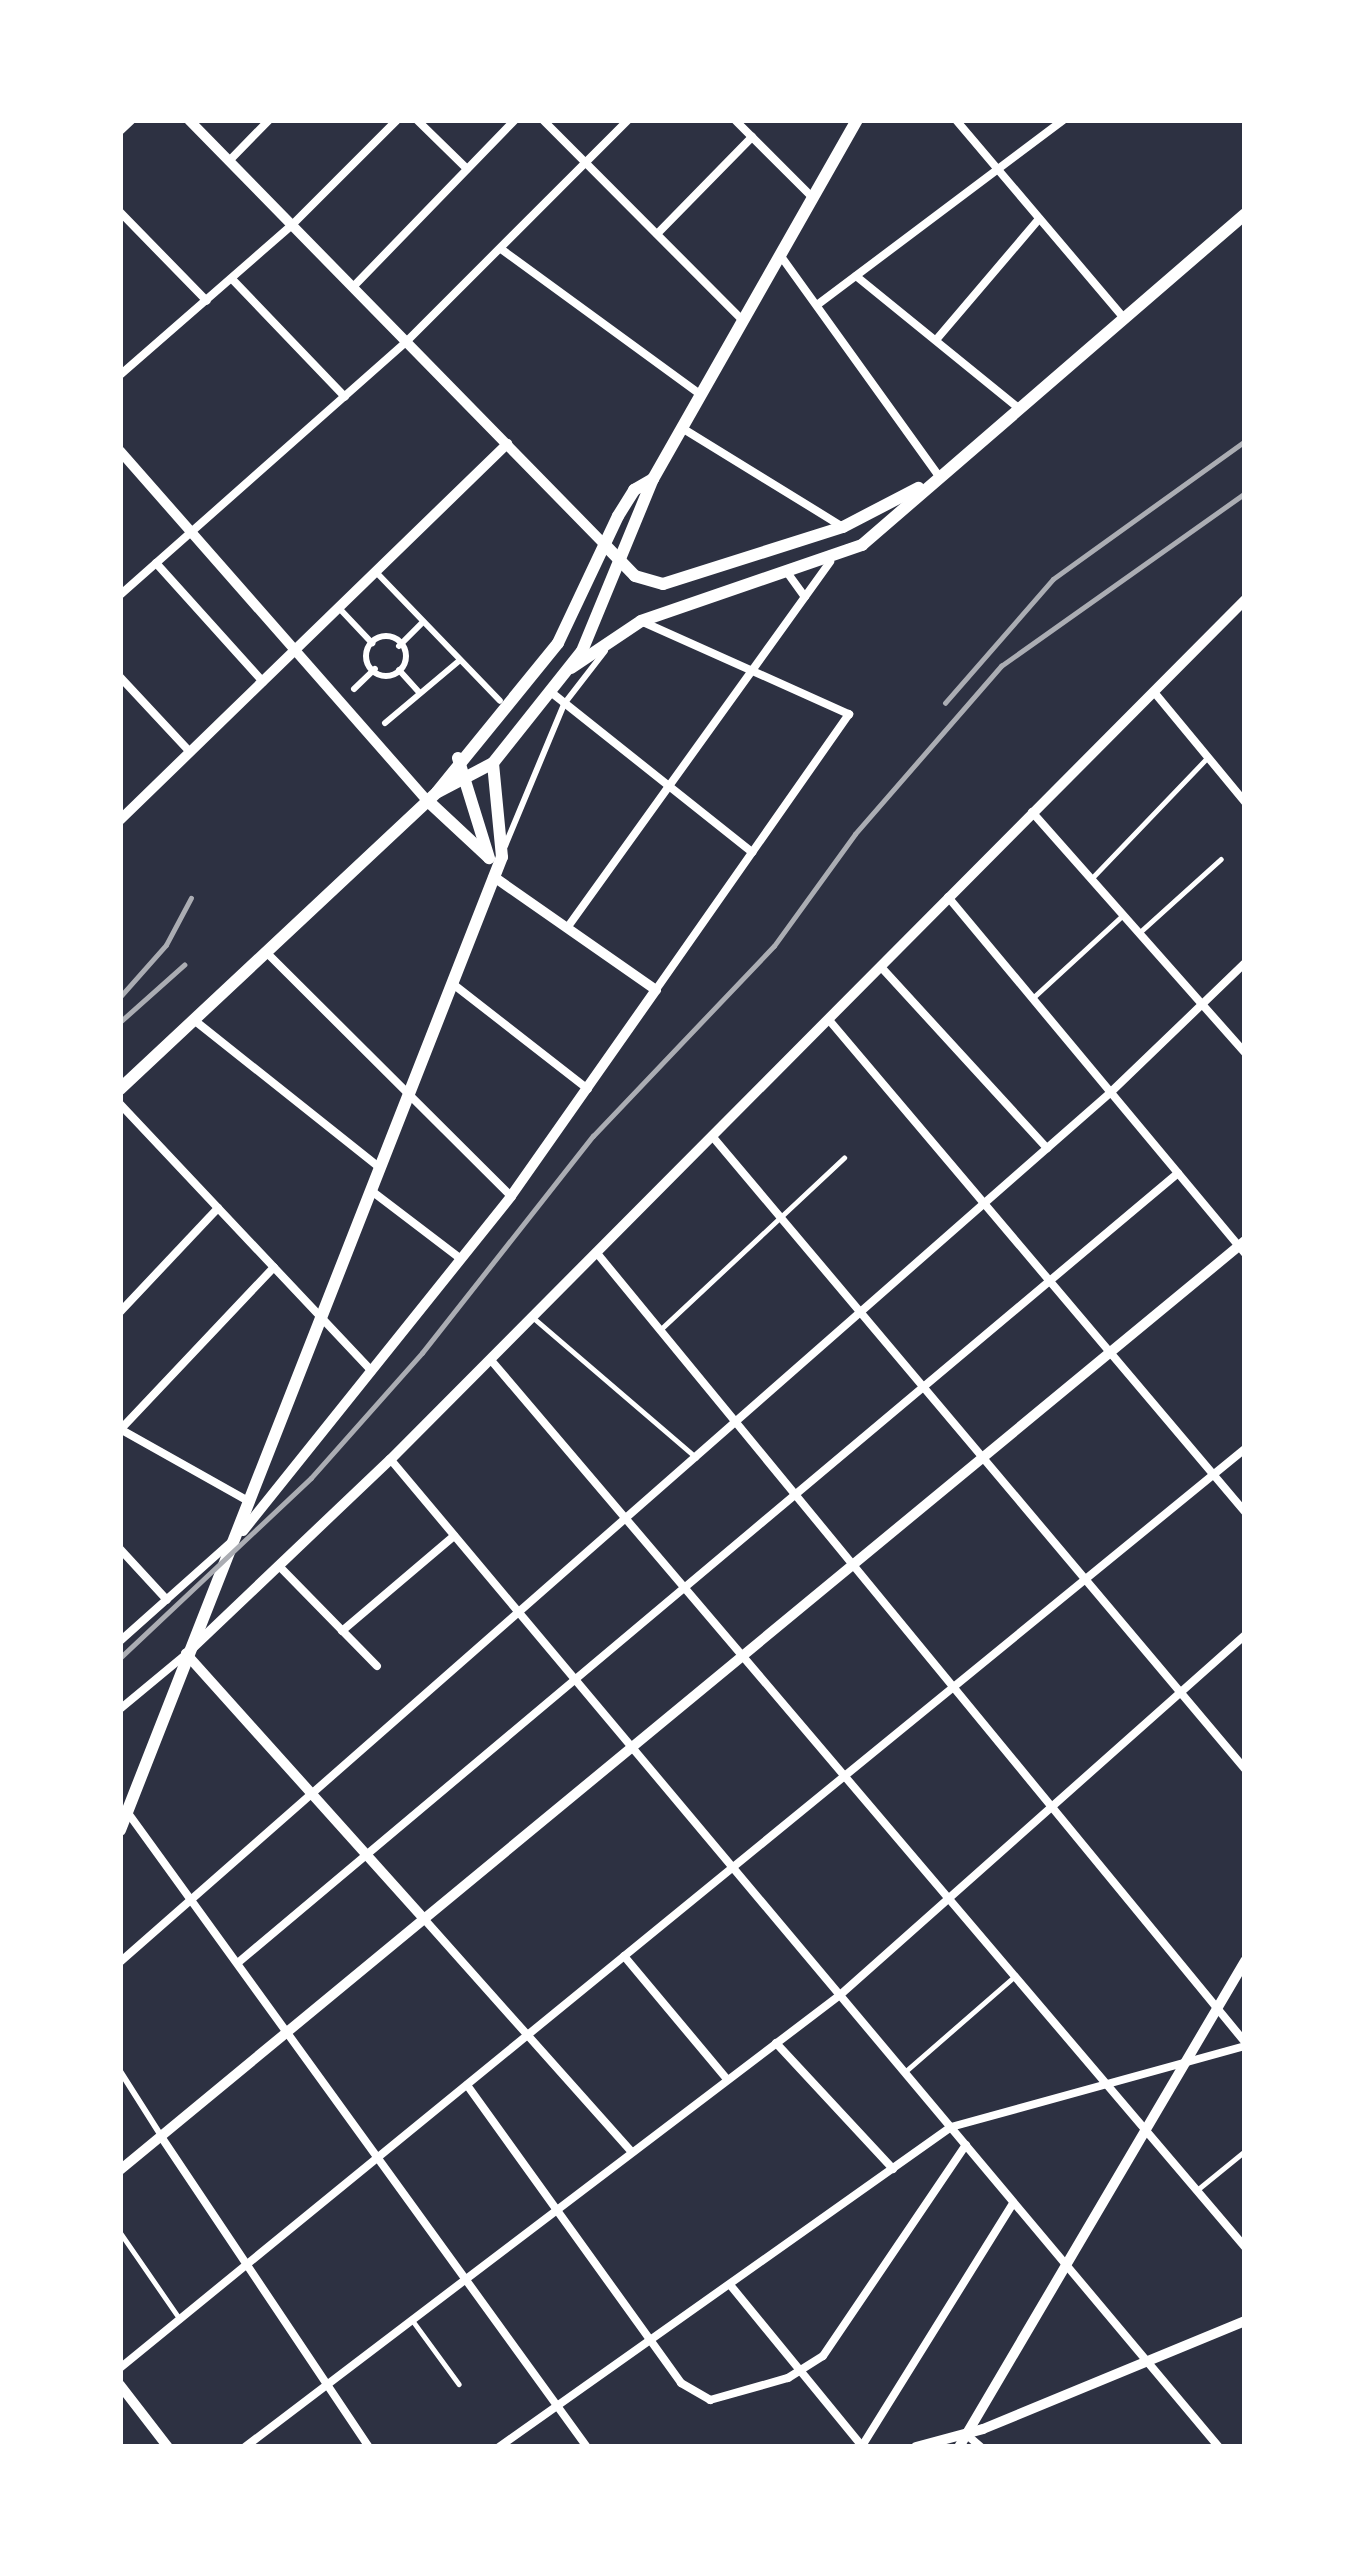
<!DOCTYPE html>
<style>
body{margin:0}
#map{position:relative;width:1365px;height:2567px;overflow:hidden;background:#2d3142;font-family:"DejaVu Sans",sans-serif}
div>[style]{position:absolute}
.service>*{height:4.5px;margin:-2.25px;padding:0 2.25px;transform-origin:2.25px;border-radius:2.25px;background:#fff}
.pedestrian>*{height:6px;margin:-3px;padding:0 3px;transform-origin:3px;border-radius:3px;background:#fff}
.pedestrian>.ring{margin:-3px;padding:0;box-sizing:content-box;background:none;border:6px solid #fff;border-radius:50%}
.minor>*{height:8px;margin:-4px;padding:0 4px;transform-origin:4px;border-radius:4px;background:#fff}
.tertiary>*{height:10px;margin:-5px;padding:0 5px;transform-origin:5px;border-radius:5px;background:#fff}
.secondary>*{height:12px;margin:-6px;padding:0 6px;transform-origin:6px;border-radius:6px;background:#fff}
.rail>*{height:4.5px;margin:-2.25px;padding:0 2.25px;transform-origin:2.25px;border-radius:2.25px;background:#abadb3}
span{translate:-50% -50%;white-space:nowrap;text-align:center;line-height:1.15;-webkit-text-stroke:12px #fff;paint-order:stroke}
.frame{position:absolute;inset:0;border:123px solid #fff;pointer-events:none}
</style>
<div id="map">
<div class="service">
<div style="left:1091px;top:879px;width:169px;rotate:-46.2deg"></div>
<div style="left:1139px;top:933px;width:110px;rotate:-42.1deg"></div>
<div style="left:1035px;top:996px;width:120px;rotate:-42.6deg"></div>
<div style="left:536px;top:1320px;width:211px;rotate:40.6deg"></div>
<div style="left:660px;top:1330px;width:252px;rotate:-43.1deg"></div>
<div style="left:906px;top:2071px;width:145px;rotate:-41.1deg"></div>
<div style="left:1197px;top:2190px;width:62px;rotate:-39.1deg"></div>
<div style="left:120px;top:2232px;width:106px;rotate:55.4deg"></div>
<div style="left:413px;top:2321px;width:78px;rotate:53.9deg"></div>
</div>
<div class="pedestrian">
<div style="left:375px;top:571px;width:180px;rotate:46.1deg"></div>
<div style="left:338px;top:607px;width:50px;rotate:46.6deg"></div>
<div class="ring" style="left:366px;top:636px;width:34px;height:34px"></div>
<div style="left:399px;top:646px;width:34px;rotate:-45deg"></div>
<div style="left:399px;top:670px;width:31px;rotate:48deg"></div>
<div style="left:354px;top:689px;width:29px;rotate:-44deg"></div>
<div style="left:385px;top:723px;width:98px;rotate:-40deg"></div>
<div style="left:505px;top:846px;width:154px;rotate:-67.4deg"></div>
<div style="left:564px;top:704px;width:67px;rotate:-52.3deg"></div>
<div style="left:120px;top:2071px;width:75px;rotate:57.6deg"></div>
</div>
<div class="minor">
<div style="left:417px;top:120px;width:70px;rotate:44.4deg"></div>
<div style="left:543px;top:120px;width:282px;rotate:45.1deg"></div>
<div style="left:735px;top:120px;width:110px;rotate:45deg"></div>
<div style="left:956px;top:120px;width:260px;rotate:49.7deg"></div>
<div style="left:120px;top:131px;width:16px;rotate:-43deg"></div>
<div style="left:229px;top:161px;width:57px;rotate:-45.7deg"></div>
<div style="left:120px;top:212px;width:124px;rotate:45.7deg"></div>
<div style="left:657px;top:234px;width:136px;rotate:-45.6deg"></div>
<div style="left:501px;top:249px;width:246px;rotate:36.1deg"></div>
<div style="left:780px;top:255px;width:272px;rotate:54.3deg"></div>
<div style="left:856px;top:276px;width:208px;rotate:39.1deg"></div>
<div style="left:232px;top:279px;width:163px;rotate:46.2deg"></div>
<div style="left:353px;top:287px;width:233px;rotate:-45.9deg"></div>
<div style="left:817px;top:305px;width:308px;rotate:-36.9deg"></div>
<div style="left:936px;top:340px;width:159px;rotate:-49.6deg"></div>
<div style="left:120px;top:375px;width:228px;rotate:-41.1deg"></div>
<div style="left:292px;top:225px;width:148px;rotate:-45deg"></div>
<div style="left:682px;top:428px;width:189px;rotate:31.6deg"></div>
<div style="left:156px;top:563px;width:160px;rotate:48deg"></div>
<div style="left:789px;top:575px;width:27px;rotate:54deg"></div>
<div style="left:120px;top:595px;width:382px;rotate:-41.5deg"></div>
<div style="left:406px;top:342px;width:314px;rotate:-45deg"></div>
<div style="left:643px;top:622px;width:226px;rotate:24.1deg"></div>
<div style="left:849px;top:714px;width:337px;rotate:125deg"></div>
<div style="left:120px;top:677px;width:103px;rotate:47deg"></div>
<div style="left:1154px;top:692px;width:143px;rotate:50.4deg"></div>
<div style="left:552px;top:693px;width:256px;rotate:38.5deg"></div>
<div style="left:1032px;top:812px;width:322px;rotate:48.5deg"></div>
<div style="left:948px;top:897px;width:464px;rotate:50.2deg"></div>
<div style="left:567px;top:928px;width:451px;rotate:-54.3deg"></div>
<div style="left:266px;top:952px;width:346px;rotate:44.9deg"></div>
<div style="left:881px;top:967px;width:246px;rotate:47.5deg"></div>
<div style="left:453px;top:984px;width:171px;rotate:37.9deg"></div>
<div style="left:194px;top:1020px;width:238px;rotate:38.5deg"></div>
<div style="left:829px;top:1020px;width:644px;rotate:49.78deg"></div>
<div style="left:120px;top:1104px;width:367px;rotate:46.7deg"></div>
<div style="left:712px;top:1136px;width:828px;rotate:49.9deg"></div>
<div style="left:373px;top:1192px;width:111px;rotate:37.3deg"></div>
<div style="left:596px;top:1252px;width:1022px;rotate:50.6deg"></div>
<div style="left:120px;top:1312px;width:143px;rotate:-46.7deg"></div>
<div style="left:490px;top:1359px;width:1166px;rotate:49.63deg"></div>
<div style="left:120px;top:1429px;width:149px;rotate:29.3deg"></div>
<div style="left:120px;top:1430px;width:224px;rotate:-46.6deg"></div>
<div style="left:391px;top:1460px;width:1288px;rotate:50.01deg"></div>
<div style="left:120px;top:1549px;width:69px;rotate:47.3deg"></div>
<div style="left:279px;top:1566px;width:140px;rotate:45.6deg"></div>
<div style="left:342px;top:1631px;width:147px;rotate:-40.3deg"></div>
<div style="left:120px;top:1641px;width:149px;rotate:-41.7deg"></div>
<div style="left:120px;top:1709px;width:85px;rotate:-39.7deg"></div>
<div style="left:128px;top:1813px;width:783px;rotate:54.1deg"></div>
<div style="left:425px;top:1920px;width:310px;rotate:48.3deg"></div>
<div style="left:624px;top:1956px;width:160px;rotate:50.1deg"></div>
<div style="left:240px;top:1961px;width:1225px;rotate:-40.03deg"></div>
<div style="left:120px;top:1962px;width:1320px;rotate:-41.28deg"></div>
<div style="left:1112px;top:1091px;width:185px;rotate:-43.9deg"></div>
<div style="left:776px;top:2043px;width:172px;rotate:47.1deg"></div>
<div style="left:467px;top:2085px;width:367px;rotate:54.3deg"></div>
<div style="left:681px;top:2383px;width:34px;rotate:30deg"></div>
<div style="left:710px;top:2400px;width:81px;rotate:-15.8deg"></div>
<div style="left:788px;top:2378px;width:41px;rotate:-32.2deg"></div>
<div style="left:823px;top:2356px;width:255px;rotate:-55.9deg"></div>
<div style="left:162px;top:2138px;width:372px;rotate:56.2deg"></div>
<div style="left:731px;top:2286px;width:208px;rotate:50.7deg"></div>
<div style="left:120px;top:2368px;width:1453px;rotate:-39.25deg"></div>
<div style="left:967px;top:2435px;width:18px;rotate:41deg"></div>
<div style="left:862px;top:2446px;width:286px;rotate:-58.1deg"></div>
<div style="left:245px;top:2447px;width:747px;rotate:-37.22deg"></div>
<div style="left:840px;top:1995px;width:542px;rotate:-41.63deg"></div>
<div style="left:499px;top:2447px;width:554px;rotate:-35.3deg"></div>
<div style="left:951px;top:2127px;width:305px;rotate:-15.4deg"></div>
</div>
<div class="tertiary">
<div style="left:189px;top:120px;width:595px;rotate:45.61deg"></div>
<div style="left:120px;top:451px;width:466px;rotate:48.7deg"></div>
<div style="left:120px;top:820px;width:540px;rotate:-44.17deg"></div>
<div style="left:243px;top:1531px;width:429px;rotate:-51.3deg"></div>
<div style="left:511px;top:1196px;width:252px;rotate:-54.9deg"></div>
<div style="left:656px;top:990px;width:198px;rotate:-145.1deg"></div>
<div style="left:425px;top:1920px;width:358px;rotate:-131.9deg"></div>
<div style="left:186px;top:1654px;width:282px;rotate:-43.6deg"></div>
<div style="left:390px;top:1460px;width:1213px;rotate:-45.17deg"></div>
<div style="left:120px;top:2170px;width:1459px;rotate:-39.55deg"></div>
<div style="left:120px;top:2385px;width:78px;rotate:52.3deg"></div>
<div style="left:916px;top:2447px;width:69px;rotate:-15deg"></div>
<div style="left:983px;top:2429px;width:283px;rotate:-22.4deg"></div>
<div style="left:959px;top:2447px;width:564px;rotate:-59.52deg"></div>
</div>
<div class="secondary">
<div style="left:605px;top:545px;width:43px;rotate:45.9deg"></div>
<div style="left:635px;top:576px;width:29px;rotate:16deg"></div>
<div style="left:663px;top:584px;width:189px;rotate:-17.6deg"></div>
<div style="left:843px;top:527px;width:85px;rotate:-27.5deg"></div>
<div style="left:571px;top:668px;width:84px;rotate:-33.9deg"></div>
<div style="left:641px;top:621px;width:234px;rotate:-19deg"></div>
<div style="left:862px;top:545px;width:506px;rotate:-40.83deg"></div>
<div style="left:458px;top:758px;width:105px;rotate:72.8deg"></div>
<div style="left:438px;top:792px;width:62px;rotate:-27.8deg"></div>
<div style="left:493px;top:763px;width:143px;rotate:-51.5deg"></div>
<div style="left:582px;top:651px;width:186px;rotate:-67.6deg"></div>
<div style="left:653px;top:479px;width:413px;rotate:-60.4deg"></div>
<div style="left:428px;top:801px;width:82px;rotate:43deg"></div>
<div style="left:120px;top:1089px;width:434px;rotate:-43.1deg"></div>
<div style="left:437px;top:792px;width:192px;rotate:-50.9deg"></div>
<div style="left:558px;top:643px;width:140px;rotate:-64.7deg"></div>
<div style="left:618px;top:516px;width:31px;rotate:-58deg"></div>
<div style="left:634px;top:490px;width:22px;rotate:-30deg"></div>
<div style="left:120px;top:1830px;width:1045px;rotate:-68.57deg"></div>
<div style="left:502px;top:857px;width:94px;rotate:-95.5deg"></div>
</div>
<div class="rail">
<div style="left:945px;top:703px;width:164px;rotate:-48.9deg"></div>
<div style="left:1053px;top:579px;width:236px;rotate:-35.7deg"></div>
<div style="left:120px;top:997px;width:69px;rotate:-48.5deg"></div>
<div style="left:166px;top:945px;width:53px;rotate:-62deg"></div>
<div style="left:120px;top:1022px;width:86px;rotate:-41.7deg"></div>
<div style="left:120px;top:1658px;width:262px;rotate:-43.3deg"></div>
<div style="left:311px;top:1478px;width:167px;rotate:-48.4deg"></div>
<div style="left:422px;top:1353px;width:276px;rotate:-51.8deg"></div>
<div style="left:593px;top:1136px;width:262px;rotate:-46.4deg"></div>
<div style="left:774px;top:946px;width:138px;rotate:-54.1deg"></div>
<div style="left:855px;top:834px;width:223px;rotate:-49deg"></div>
<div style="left:1001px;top:666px;width:299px;rotate:-35.3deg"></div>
</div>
<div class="frame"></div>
</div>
